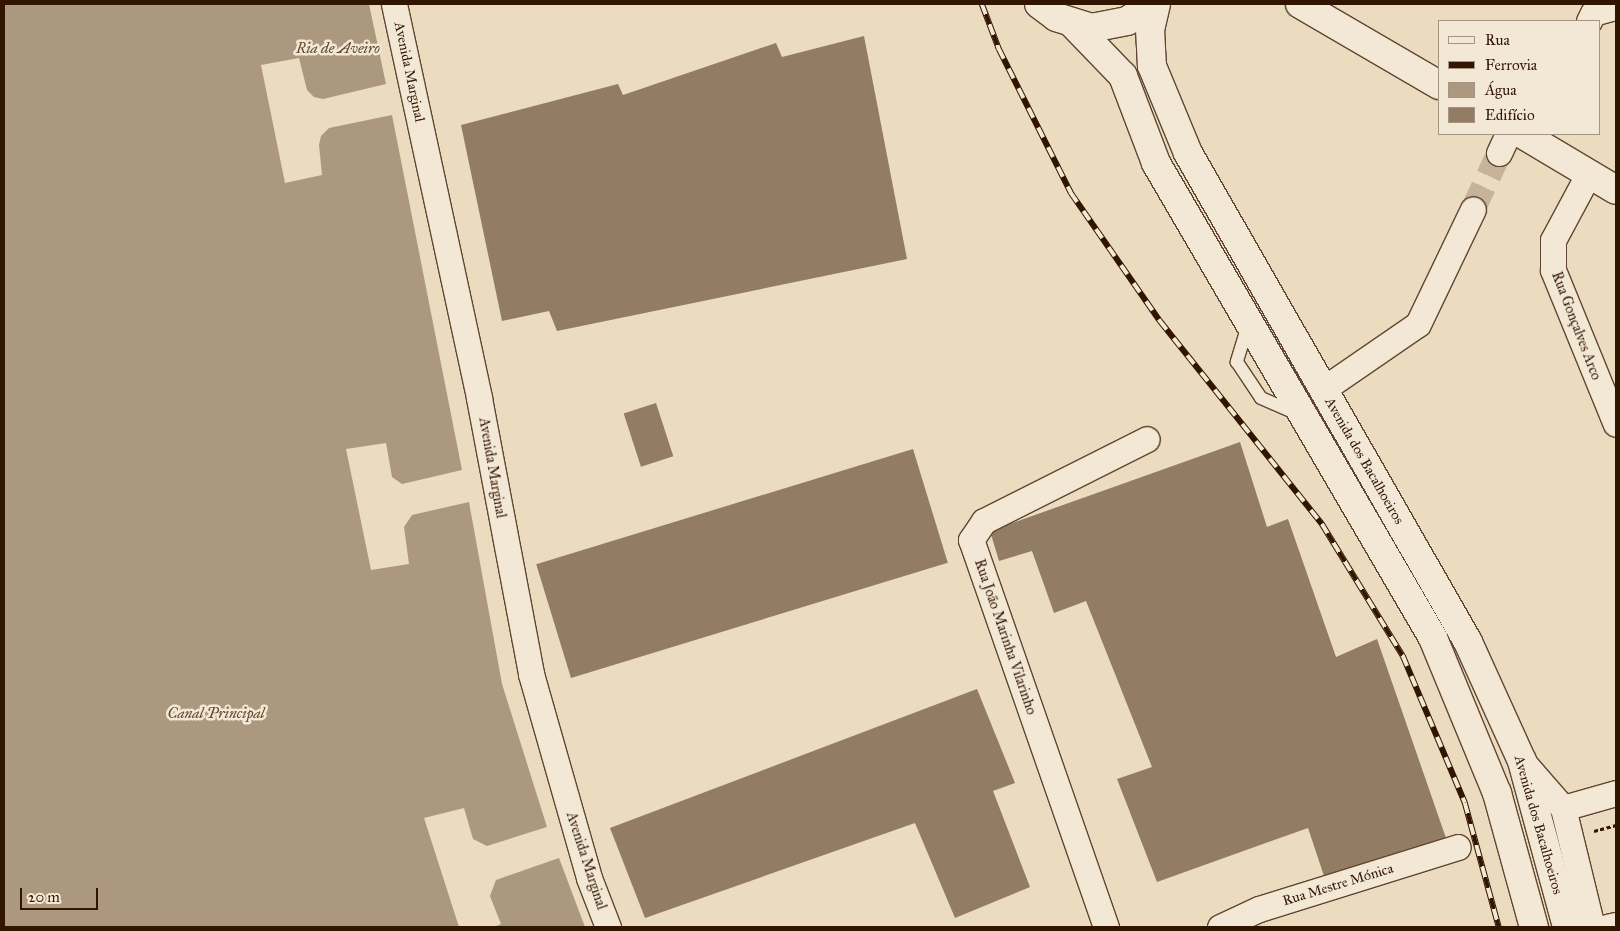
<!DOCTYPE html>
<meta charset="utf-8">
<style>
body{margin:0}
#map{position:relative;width:1620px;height:931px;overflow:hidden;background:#ebdbbf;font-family:"IM FELL Great Primer",serif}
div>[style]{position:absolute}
.water>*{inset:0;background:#ac987e}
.building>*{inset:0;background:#927c63;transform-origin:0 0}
.street-tunnel>*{height:25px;margin-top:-12.5px;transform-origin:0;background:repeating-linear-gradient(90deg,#c6b399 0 25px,transparent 0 37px)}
.path>*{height:3px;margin-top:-1.5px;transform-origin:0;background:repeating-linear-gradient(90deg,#321500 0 4px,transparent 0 6.5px)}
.roads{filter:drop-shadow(1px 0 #604630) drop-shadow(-1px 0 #604630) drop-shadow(0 1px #604630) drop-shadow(0 -1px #604630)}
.lane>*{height:12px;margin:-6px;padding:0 6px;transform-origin:6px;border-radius:6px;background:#f2e8d5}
.street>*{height:25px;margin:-12.5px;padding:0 12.5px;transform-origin:12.5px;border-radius:12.5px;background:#f2e8d5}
.secondary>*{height:28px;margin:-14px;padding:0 14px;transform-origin:14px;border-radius:14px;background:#f2e8d5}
.rail>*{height:5.5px;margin-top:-2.75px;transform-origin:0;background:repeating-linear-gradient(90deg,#f2e8d5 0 11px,#321500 0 22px);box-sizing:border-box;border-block:1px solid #321500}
span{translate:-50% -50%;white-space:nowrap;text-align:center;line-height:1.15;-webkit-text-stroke:5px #f2e8d5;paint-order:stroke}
.street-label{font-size:14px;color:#321500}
.water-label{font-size:15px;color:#634932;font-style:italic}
.frame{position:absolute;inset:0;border:5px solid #321500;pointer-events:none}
.legend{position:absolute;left:1438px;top:20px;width:162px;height:115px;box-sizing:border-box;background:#f2e8d5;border:1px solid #a59480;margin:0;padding:6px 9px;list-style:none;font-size:15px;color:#321500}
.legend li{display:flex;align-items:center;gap:10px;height:25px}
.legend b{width:25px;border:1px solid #a59480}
.scale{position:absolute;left:20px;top:888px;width:78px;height:22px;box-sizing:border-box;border:2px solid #321500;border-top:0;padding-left:6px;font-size:15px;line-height:18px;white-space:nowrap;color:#321500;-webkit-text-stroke:4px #f2e8d5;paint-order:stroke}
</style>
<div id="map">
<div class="water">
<div style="clip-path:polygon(4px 4px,369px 4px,386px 84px,323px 99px,314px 97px,307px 90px,299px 58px,261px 65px,285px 183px,322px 175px,319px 145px,321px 136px,329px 128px,392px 115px,462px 470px,402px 484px,392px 477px,386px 443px,346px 449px,371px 570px,409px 564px,404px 527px,412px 515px,469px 502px,502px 684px,547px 827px,487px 846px,473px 839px,464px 808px,424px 818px,459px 927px,4px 927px)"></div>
<div style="clip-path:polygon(559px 858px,585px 927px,494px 927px,501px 924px,490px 896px,496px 880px)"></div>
</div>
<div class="building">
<div style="clip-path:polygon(864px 36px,907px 259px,557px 331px,549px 311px,502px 321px,461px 125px,618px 84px,623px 95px,776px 43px,782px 57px)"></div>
<div style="left:656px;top:403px;width:56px;height:34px;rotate:72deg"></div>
<div style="clip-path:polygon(1240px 442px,1267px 527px,1288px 519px,1336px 657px,1377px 639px,1447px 841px,1325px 879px,1308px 828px,1157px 882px,1117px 779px,1152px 767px,1086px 601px,1054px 613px,1032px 551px,999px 561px,990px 531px)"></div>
<div style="left:913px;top:449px;width:119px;height:394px;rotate:73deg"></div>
<div style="clip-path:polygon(977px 689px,1015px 783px,993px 791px,1030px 887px,955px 918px,915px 823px,645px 918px,610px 828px)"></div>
</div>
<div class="street-tunnel">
<div style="left:1473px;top:209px;width:62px;rotate:-65.1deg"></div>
</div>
<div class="path">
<div style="left:1594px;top:831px;width:23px;rotate:-15deg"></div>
</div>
<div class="roads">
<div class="lane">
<div style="left:1248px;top:325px;width:39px;rotate:107deg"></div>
<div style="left:1237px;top:362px;width:43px;rotate:56.3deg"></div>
<div style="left:1261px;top:398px;width:40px;rotate:23.4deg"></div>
</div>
<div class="street">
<div style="left:394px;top:4px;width:403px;rotate:77.8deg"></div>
<div style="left:479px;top:398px;width:281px;rotate:79.3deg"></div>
<div style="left:531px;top:674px;width:212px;rotate:74.1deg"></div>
<div style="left:589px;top:878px;width:53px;rotate:68.8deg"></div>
<div style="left:1589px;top:21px;width:9px;rotate:-63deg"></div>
<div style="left:1593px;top:13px;width:24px;rotate:-15deg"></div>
<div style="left:1499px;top:153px;width:21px;rotate:-65deg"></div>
<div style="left:1589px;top:173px;width:76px;rotate:118.2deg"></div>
<div style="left:1553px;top:240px;width:30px;rotate:90deg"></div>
<div style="left:1553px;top:270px;width:166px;rotate:67.8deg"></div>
<div style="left:1322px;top:390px;width:116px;rotate:-34.5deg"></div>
<div style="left:1418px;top:324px;width:127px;rotate:-64.4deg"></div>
<div style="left:1522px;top:761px;width:62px;rotate:48.9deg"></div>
<div style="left:1563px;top:808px;width:122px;rotate:76.3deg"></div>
<div style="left:1563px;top:808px;width:55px;rotate:-15.8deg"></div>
<div style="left:1106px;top:927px;width:410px;rotate:-109.2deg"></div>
<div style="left:971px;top:540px;width:23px;rotate:-56deg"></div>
<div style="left:984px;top:521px;width:182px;rotate:-26.7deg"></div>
<div style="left:1220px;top:927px;width:43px;rotate:-24.8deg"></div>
<div style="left:1259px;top:909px;width:208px;rotate:-17.3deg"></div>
<div style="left:1607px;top:927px;width:9px;rotate:-13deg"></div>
</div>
<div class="secondary">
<div style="left:1039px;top:4px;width:21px;rotate:37deg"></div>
<div style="left:1056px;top:17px;width:37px;rotate:17deg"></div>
<div style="left:1091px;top:28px;width:37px;rotate:-11deg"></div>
<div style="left:1127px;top:21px;width:30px;rotate:-34deg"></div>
<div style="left:1156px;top:4px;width:26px;rotate:103deg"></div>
<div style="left:1150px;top:29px;width:37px;rotate:87deg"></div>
<div style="left:1152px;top:66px;width:94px;rotate:67.5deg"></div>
<div style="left:1188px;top:153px;width:563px;rotate:60.2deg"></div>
<div style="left:1468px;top:642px;width:131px;rotate:65.6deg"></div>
<div style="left:1522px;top:761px;width:172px;rotate:74.8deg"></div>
<div style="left:1300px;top:4px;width:161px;rotate:30.2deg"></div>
<div style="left:1073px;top:24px;width:72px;rotate:46.1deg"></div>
<div style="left:1123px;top:76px;width:93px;rotate:69.2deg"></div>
<div style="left:1156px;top:163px;width:550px;rotate:59.75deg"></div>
<div style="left:1433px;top:638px;width:168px;rotate:67.6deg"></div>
<div style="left:1497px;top:793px;width:139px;rotate:74.6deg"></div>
<div style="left:1522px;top:134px;width:109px;rotate:30.8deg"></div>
</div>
</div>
<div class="rail">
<div style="left:982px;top:4px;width:48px;rotate:69.3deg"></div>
<div style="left:999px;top:49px;width:161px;rotate:63.4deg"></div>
<div style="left:1071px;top:193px;width:156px;rotate:55.2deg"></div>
<div style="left:1160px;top:321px;width:260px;rotate:51.4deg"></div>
<div style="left:1322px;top:524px;width:155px;rotate:58.5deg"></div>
<div style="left:1403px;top:656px;width:160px;rotate:67.1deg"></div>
<div style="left:1465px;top:803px;width:129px;rotate:74.7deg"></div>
</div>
<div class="street-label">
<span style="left:409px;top:72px;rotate:78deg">Avenida Marginal</span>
<span style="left:1576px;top:326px;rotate:69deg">Rua Gonçalves Arco</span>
<span style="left:1364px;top:461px;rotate:60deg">Avenida dos Bacalhoeiros</span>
<span style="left:492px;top:468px;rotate:80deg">Avenida Marginal</span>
<span style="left:1005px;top:637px;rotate:71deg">Rua João Marinha Vilarinho</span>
<span style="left:1538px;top:825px;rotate:74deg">Avenida dos Bacalhoeiros</span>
<span style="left:586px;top:861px;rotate:72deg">Avenida Marginal</span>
<span style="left:1338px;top:885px;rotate:-17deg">Rua Mestre Mónica</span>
</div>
<div class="water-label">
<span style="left:338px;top:49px">Ria de Aveiro</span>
<span style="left:216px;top:714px">Canal Principal</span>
</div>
<div class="frame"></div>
<ul class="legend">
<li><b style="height:6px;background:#f2e8d5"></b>Rua</li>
<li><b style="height:6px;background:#321500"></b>Ferrovia</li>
<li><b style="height:14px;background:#ac987e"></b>Água</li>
<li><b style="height:14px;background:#927c63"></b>Edifício</li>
</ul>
<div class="scale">20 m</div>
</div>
